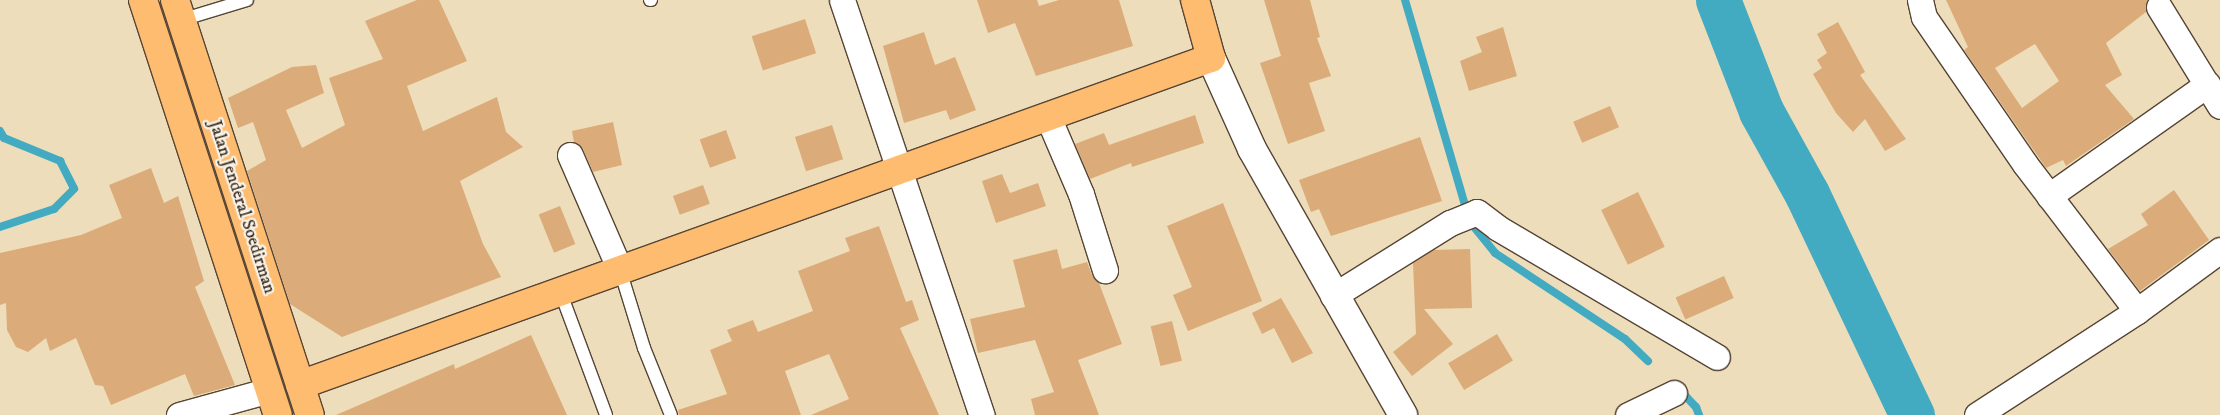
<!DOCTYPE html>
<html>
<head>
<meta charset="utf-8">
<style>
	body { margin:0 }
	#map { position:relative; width:2220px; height:415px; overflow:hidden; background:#edddba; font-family:"IM FELL DW Pica",serif }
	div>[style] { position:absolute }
	.stream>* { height:8px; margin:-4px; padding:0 4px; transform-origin:4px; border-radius:4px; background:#42aac1 }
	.river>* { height:45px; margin:-22.5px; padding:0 22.5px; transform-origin:22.5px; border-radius:22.5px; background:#42aac1 }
	.building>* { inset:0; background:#dbac79; transform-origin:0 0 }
	.roads { filter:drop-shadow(1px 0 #564535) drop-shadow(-1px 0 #564535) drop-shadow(0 1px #564535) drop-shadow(0 -1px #564535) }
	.service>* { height:12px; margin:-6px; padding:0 6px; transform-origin:6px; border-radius:6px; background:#fff }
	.minor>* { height:25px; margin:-12.5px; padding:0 12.5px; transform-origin:12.5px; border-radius:12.5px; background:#fff }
	.tertiary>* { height:28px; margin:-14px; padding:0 14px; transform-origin:14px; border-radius:14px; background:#fff }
	.primary>* { height:28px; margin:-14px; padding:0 14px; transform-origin:14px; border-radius:14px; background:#febc70 }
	span { translate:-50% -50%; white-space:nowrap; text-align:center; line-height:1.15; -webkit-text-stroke:4.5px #f7f3e8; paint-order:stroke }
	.street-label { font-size:18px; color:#3b2a1e }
</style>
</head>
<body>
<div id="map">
	<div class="stream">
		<div style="left:1405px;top:0;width:231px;rotate:73.7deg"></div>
		<div style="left:1470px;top:222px;width:40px;rotate:51deg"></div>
		<div style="left:1495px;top:253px;width:156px;rotate:33.5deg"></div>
		<div style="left:1625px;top:339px;width:32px;rotate:44deg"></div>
		<div style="left:0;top:131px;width:8px;rotate:60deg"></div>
		<div style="left:4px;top:138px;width:61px;rotate:22.3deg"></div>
		<div style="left:60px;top:161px;width:31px;rotate:63deg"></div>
		<div style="left:74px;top:189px;width:28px;rotate:135deg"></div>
		<div style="left:54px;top:209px;width:57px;rotate:161.6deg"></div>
		<div style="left:1679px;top:389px;width:25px;rotate:47deg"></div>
		<div style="left:1696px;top:407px;width:9px;rotate:69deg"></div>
	</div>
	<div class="river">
		<div style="left:1718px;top:0;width:119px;rotate:68.8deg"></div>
		<div style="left:1761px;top:111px;width:95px;rotate:61deg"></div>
		<div style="left:1807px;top:194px;width:245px;rotate:64.6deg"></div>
	</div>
	<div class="building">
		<div style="clip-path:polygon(417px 0,439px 0,467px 61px,407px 86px,423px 131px,497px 97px,506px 132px,523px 147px,460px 181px,483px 244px,501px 277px,342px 337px,290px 304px,247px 171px,266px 160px,253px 122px,238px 128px,228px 98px,292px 67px,316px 65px,324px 93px,286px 110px,302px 148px,345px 125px,329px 78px,383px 59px,365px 21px)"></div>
		<div style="clip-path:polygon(977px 0,1037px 0,1039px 6px,1059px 0,1119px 0,1133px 46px,1036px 76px,1015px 23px,988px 33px)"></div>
		<div style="clip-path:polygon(1264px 0,1310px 0,1320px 37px,1317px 38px,1331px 76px,1309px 83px,1325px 131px,1288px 144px,1260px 63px,1281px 56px)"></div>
		<div style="clip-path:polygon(evenodd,1946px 0,2147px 0,2146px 12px,2106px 43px,2122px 75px,2105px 85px,2134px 119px,2066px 166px,2063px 160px,2046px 168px,1964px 50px,1968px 47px,1946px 0,2035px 44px,2059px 81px,2022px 108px,1995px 68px,2035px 44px)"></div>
		<div style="left:805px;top:19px;width:36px;height:56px;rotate:72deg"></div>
		<div style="clip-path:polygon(1838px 22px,1865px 72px,1860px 75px,1906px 139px,1885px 151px,1865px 119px,1853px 132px,1836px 113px,1813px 74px,1822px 68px,1817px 60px,1827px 53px,1817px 34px)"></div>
		<div style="clip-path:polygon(1503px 27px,1517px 76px,1469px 91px,1460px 61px,1482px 52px,1476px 37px)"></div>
		<div style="clip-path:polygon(924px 32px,935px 65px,955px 57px,976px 110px,950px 120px,946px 110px,904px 123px,883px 46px)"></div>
		<div style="left:1610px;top:106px;width:23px;height:40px;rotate:67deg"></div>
		<div style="clip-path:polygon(1195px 115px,1204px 143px,1132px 167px,1131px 163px,1090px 179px,1075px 144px,1104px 133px,1109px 145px)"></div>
		<div style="clip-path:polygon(613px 122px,622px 165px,593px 172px,583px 149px,574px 142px,572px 131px)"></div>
		<div style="left:832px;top:125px;width:36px;height:39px;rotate:72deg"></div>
		<div style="left:726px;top:130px;width:30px;height:28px;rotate:70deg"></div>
		<div style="clip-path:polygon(1420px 137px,1442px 201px,1331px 236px,1319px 209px,1311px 212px,1299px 180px)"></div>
		<div style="clip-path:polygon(151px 168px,164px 203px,178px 196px,204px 281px,195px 287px,235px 385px,194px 396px,185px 374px,111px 405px,103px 386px,95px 385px,76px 338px,50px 351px,46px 338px,28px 352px,16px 347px,7px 330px,6px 303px,0 305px,0 253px,81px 235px,122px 218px,109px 185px)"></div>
		<div style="clip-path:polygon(1002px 174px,1010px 193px,1038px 183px,1046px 206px,996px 223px,982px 181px)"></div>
		<div style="left:703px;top:185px;width:20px;height:32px;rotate:70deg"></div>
		<div style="clip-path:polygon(2174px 190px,2209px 240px,2140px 291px,2108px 249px,2148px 225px,2141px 214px)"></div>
		<div style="left:1638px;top:192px;width:61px;height:41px;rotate:64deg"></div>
		<div style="clip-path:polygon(1223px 203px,1262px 301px,1188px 331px,1173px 295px,1192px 287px,1167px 226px)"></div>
		<div style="left:560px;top:206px;width:41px;height:23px;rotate:68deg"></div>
		<div style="clip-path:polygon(879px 226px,906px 302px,912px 300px,919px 320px,900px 328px,939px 415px,811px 415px,849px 399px,829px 354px,785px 371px,801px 415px,679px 415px,678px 410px,727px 394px,710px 350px,732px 341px,727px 330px,753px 320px,758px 332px,813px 311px,798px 271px,850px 251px,845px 238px)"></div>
		<div style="clip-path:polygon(1057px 249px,1062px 269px,1087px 262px,1092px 275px,1099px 283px,1122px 344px,1078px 360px,1099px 415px,1035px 415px,1031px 399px,1054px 392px,1035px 340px,978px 353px,970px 319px,1025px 307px,1013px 260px)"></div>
		<div style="clip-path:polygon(1470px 249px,1472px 308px,1424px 309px,1453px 344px,1412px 376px,1393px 352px,1416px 334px,1413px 263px,1433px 250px)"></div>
		<div style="left:1724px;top:276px;width:24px;height:53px;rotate:66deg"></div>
		<div style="clip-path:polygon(1281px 298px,1313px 353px,1292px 363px,1274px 328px,1262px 334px,1252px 313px)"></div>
		<div style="left:1172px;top:321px;width:41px;height:22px;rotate:76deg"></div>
		<div style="left:1497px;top:334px;width:31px;height:57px;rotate:59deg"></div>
		<div style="clip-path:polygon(531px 335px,567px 415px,336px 415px,454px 364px,455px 369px)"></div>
	</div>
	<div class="roads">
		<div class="service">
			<div style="left:650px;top:0;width:1px"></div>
			<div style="left:181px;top:20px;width:69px;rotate:-16.9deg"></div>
			<div style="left:620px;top:270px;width:82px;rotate:72.9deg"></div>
			<div style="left:644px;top:348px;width:72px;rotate:68.1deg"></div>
			<div style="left:560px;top:291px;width:132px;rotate:69.6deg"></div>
		</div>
		<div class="minor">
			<div style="left:842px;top:0;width:438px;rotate:71.4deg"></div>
			<div style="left:1920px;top:0;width:17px;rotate:77deg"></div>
			<div style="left:1924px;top:17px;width:178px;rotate:55.5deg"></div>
			<div style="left:2025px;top:164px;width:185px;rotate:52.7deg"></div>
			<div style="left:2159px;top:7px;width:116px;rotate:58.4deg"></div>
			<div style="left:1048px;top:117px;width:84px;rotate:66.8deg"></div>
			<div style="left:1081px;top:194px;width:80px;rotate:72.5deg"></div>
			<div style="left:570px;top:155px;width:125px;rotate:66.5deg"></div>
			<div style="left:2049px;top:196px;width:194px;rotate:-35.2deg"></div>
			<div style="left:1333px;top:296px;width:138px;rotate:-32deg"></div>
			<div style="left:1450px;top:223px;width:29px;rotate:-22deg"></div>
			<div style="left:1477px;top:212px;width:26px;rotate:37deg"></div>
			<div style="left:1498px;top:228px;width:254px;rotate:30.5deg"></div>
			<div style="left:179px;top:415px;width:94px;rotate:-15.4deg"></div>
			<div style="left:1628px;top:415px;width:51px;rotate:-25.6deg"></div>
			<div style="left:1977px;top:415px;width:191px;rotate:-33deg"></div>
			<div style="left:2137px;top:311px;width:103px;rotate:-36.3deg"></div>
		</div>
		<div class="tertiary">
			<div style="left:1211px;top:58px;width:100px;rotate:65.7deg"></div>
			<div style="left:1252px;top:149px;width:306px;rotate:60.4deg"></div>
		</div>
		<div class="primary">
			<div style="left:143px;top:0;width:436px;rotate:72deg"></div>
			<div style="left:175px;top:0;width:436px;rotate:72deg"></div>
			<div style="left:300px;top:385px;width:968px;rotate:-19.75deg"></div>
			<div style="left:1211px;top:58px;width:60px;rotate:-105.4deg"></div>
		</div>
	</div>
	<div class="street-label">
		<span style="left:242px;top:207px;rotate:72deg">Jalan Jenderal Soedirman</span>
	</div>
</div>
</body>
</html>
